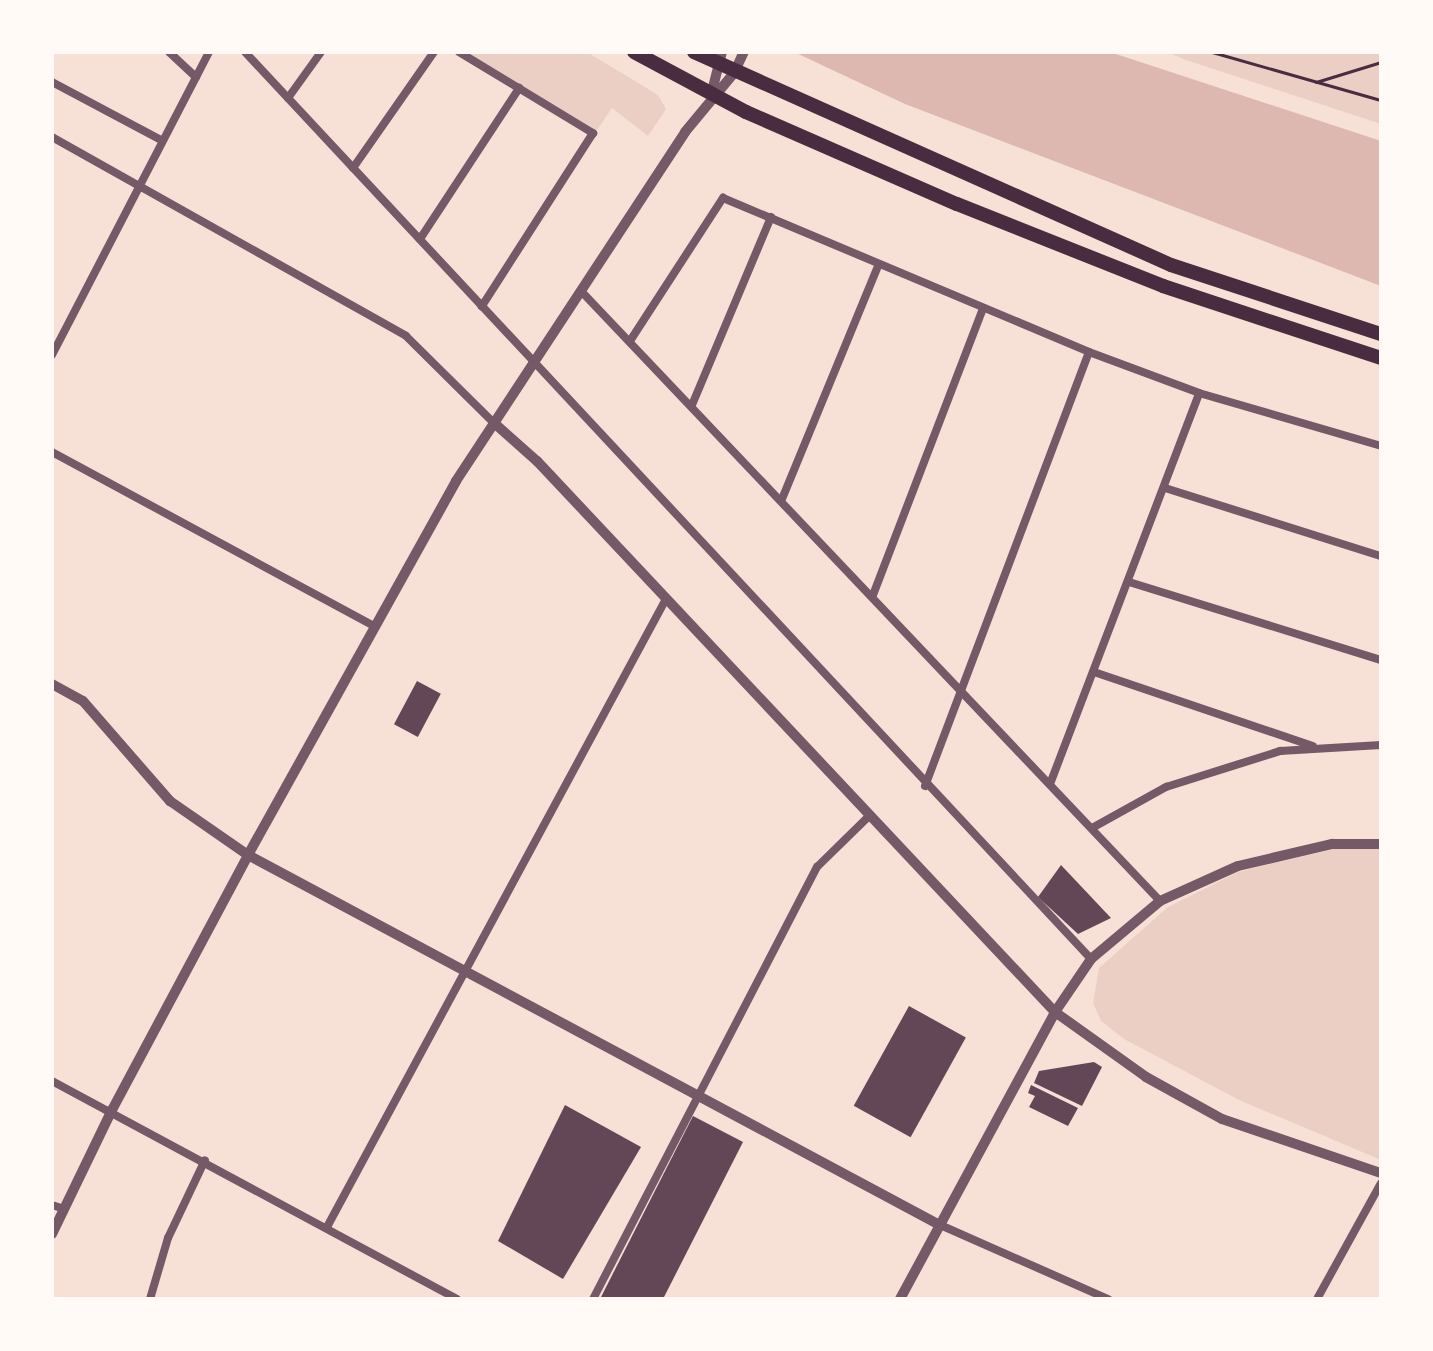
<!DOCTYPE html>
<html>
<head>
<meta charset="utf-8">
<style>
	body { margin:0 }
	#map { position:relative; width:1433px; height:1351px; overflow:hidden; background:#f7e1d7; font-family:"PT Sans",sans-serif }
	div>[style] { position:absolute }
	.green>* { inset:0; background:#ebcfc5 }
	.water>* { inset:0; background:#dcb8b0 }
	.building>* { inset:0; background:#644757; transform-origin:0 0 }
	.path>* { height:3px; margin:-1.5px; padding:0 1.5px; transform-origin:1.5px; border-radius:1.5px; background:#4a2c40 }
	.minor>* { height:8px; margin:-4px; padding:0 4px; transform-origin:4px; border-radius:4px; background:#755966 }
	.tertiary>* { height:10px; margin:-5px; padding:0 5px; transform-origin:5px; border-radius:5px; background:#755966 }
	.primary>* { height:14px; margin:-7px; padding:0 7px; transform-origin:7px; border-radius:7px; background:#4a2c40 }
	span { translate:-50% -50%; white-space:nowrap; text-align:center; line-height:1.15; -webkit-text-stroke:6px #fffaf5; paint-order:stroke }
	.frame { position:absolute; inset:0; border:54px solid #fffaf5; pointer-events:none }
</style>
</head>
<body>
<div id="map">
	<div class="green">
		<div style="clip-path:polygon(463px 52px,587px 52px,658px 95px,666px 109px,648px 136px,612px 108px,595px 133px)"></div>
		<div style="clip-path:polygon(1166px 52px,1381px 52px,1381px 124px,1186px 60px)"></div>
		<div style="clip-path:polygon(1334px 849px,1381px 849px,1381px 1160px,1239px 1100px,1124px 1039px,1101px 1021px,1093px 1003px,1099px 968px,1168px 907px,1238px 872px)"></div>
	</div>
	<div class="water">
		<div style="clip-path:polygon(794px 52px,1110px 52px,1381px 141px,1381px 286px,905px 104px)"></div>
	</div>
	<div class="building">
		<div style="left:417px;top:681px;width:27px;height:49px;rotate:28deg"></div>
		<div style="clip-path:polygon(1061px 865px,1111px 918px,1078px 934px,1038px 897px)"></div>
		<div style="left:909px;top:1006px;width:65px;height:114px;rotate:29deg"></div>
		<div style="clip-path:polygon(1094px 1062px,1102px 1067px,1082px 1106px,1034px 1083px,1039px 1071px)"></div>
		<div style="clip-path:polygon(1031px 1085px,1078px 1108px,1068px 1126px,1029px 1107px,1035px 1096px,1028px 1093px)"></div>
		<div style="clip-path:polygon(565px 1105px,641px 1147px,563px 1279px,498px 1241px)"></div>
		<div style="clip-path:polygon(693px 1116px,743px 1142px,663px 1299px,600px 1299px)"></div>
	</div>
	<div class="path">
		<div style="left:1212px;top:52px;width:176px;rotate:15.9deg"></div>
		<div style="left:1316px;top:82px;width:68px;rotate:-17.1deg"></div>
	</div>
	<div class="minor">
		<div style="left:169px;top:52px;width:37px;rotate:43deg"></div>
		<div style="left:245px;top:52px;width:1240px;rotate:46.99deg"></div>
		<div style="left:459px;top:52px;width:157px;rotate:31.2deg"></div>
		<div style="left:593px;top:133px;width:206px;rotate:122.7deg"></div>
		<div style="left:52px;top:82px;width:123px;rotate:28deg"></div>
		<div style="left:288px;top:98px;width:57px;rotate:-54.3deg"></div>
		<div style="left:52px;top:137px;width:406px;rotate:29.3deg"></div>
		<div style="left:406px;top:336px;width:122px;rotate:44.7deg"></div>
		<div style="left:353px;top:168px;width:141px;rotate:-55.1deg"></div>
		<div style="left:420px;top:239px;width:181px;rotate:-56.7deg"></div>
		<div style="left:581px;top:291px;width:841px;rotate:46.49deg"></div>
		<div style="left:630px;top:341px;width:171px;rotate:-57deg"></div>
		<div style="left:723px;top:198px;width:397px;rotate:22.8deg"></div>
		<div style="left:1089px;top:352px;width:117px;rotate:20.4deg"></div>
		<div style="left:1199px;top:393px;width:190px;rotate:16.2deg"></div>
		<div style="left:52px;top:355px;width:341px;rotate:-62.6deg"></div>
		<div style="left:692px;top:405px;width:204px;rotate:-67.2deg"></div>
		<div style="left:52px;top:452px;width:366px;rotate:28.4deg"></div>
		<div style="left:1165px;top:488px;width:226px;rotate:17.5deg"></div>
		<div style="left:782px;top:499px;width:252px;rotate:-67.6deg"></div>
		<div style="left:1129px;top:582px;width:264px;rotate:17.2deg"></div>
		<div style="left:873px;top:595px;width:307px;rotate:-69deg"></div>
		<div style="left:1094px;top:672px;width:231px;rotate:18.7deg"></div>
		<div style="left:1050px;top:784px;width:418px;rotate:-69.1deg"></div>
		<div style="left:925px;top:786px;width:464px;rotate:-69.3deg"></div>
		<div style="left:1092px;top:828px;width:85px;rotate:-29deg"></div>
		<div style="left:1166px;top:787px;width:120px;rotate:-17.5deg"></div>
		<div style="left:1280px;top:751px;width:101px;rotate:-3.4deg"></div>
		<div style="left:52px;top:1081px;width:460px;rotate:28.3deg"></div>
		<div style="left:52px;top:1205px;width:13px;rotate:18deg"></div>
		<div style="left:938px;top:1224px;width:186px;rotate:23.8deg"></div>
		<div style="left:327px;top:1227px;width:714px;rotate:-61.64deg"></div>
		<div style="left:150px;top:1299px;width:64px;rotate:-73.6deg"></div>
		<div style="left:168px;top:1238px;width:86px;rotate:-64.6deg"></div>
		<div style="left:593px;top:1299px;width:487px;rotate:-62.6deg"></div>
		<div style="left:817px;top:867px;width:73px;rotate:-44.4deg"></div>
		<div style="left:1317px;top:1299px;width:132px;rotate:-61.1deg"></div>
	</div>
	<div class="tertiary">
		<div style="left:711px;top:95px;width:44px;rotate:-75.7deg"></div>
		<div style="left:493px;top:422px;width:59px;rotate:41.6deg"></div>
		<div style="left:537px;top:461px;width:756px;rotate:46.77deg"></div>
		<div style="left:1055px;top:1012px;width:112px;rotate:35.5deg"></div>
		<div style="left:1146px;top:1077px;width:87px;rotate:28.9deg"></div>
		<div style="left:1222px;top:1119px;width:168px;rotate:18.8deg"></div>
		<div style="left:52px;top:684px;width:35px;rotate:29deg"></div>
		<div style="left:83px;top:701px;width:133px;rotate:49deg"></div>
		<div style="left:170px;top:801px;width:95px;rotate:34.7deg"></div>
		<div style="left:248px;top:855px;width:782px;rotate:28.14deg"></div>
		<div style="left:52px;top:1234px;width:138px;rotate:-64.2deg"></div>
		<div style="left:112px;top:1110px;width:289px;rotate:-61.9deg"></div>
		<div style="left:248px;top:855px;width:428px;rotate:-60.9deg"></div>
		<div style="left:456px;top:481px;width:417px;rotate:-56.7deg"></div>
		<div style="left:685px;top:132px;width:77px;rotate:-50.3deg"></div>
		<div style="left:734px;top:73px;width:23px;rotate:-65deg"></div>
		<div style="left:900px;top:1299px;width:326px;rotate:-61.6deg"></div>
		<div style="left:1055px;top:1012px;width:64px;rotate:-55.8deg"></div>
		<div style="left:1091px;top:959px;width:90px;rotate:-40deg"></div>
		<div style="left:1160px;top:901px;width:85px;rotate:-24.2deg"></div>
		<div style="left:1238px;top:866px;width:97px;rotate:-13.2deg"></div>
		<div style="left:1332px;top:844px;width:49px"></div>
	</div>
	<div class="primary">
		<div style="left:634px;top:52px;width:127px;rotate:28.2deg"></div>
		<div style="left:746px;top:112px;width:230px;rotate:23.6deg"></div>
		<div style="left:957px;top:204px;width:222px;rotate:21.7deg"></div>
		<div style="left:1163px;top:286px;width:230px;rotate:18.3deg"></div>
		<div style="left:694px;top:52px;width:522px;rotate:24.06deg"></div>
		<div style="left:1171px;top:265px;width:221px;rotate:18.2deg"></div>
	</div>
	<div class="frame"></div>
</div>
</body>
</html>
